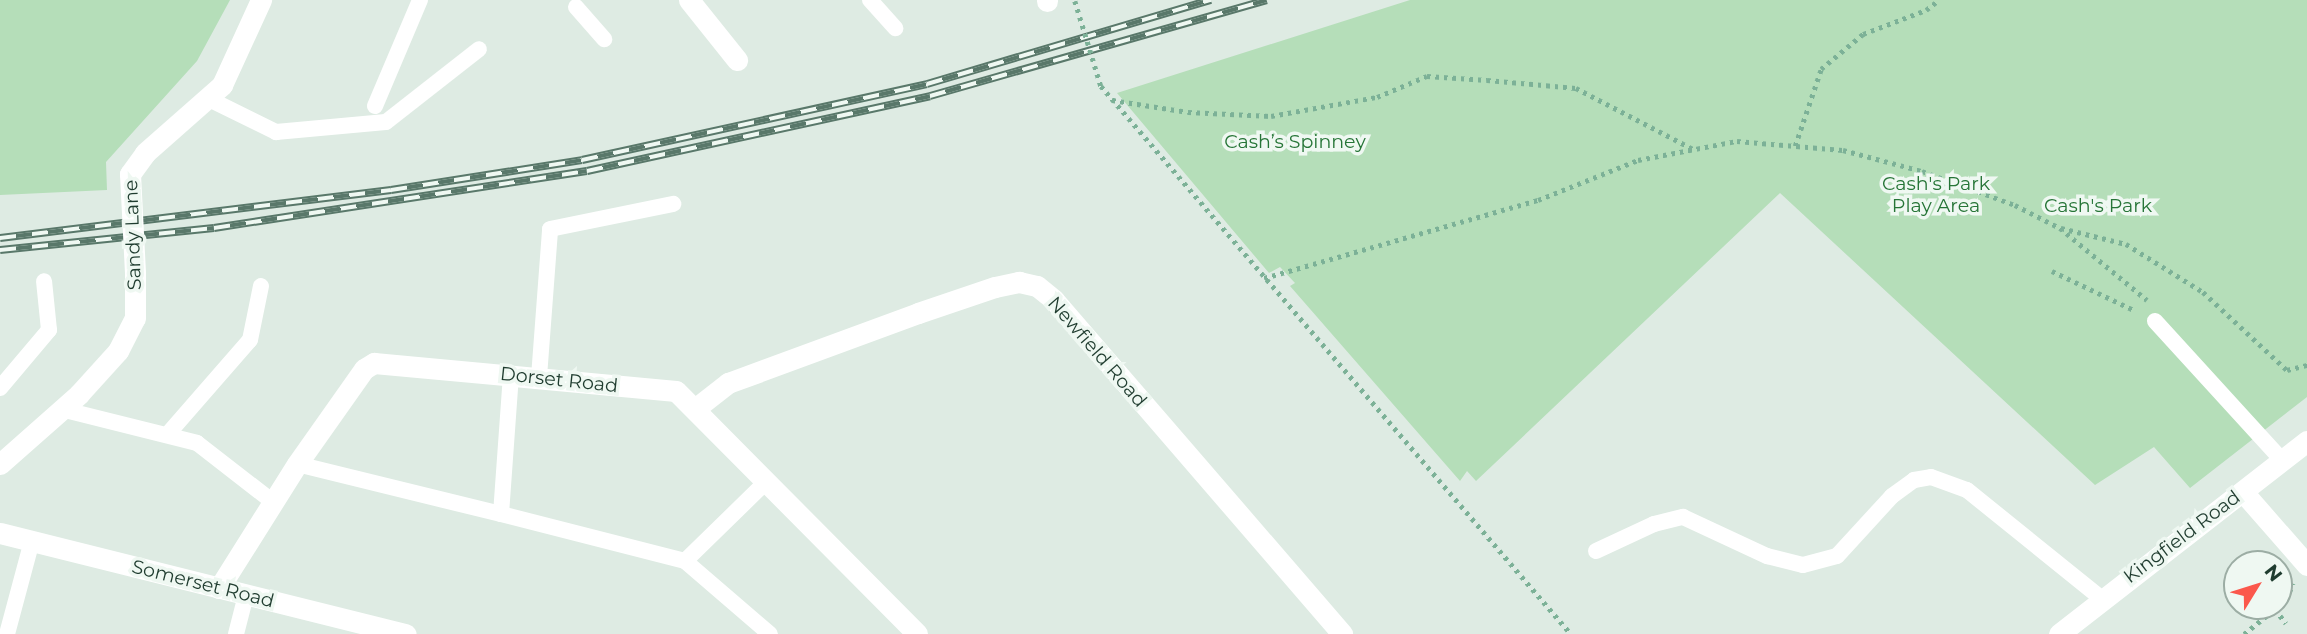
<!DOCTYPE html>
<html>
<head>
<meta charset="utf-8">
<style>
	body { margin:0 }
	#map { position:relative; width:2307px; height:634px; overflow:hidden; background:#deebe3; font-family:Montserrat,sans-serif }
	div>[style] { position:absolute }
	.green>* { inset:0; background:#b5deb9 }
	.path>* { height:4.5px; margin-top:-2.25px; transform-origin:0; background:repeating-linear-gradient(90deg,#7cb197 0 3.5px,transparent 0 8.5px) }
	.service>* { height:16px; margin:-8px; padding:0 8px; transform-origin:8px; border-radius:8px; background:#fff }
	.minor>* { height:21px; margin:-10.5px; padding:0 10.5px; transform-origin:10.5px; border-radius:10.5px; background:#fff }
	.tertiary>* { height:21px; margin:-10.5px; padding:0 10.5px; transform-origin:10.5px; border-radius:10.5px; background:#fff }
	.rail>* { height:8px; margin-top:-4px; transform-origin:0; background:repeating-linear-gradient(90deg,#eff8f2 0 16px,#59786a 0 32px); box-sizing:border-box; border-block:2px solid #59786a }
	.path-bridge>* { height:4.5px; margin-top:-2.25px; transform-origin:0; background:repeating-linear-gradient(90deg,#7cb197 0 3.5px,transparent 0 8.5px) }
	.tertiary-bridge>* { height:21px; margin:-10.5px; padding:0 10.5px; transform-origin:10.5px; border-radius:10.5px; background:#fff }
	span { translate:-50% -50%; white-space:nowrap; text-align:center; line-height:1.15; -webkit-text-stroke:7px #eff8f2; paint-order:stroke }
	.park-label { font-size:19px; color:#267537 }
	.street-label { font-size:19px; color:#1f3c2f }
	.north { position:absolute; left:2223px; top:550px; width:70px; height:70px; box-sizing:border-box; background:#eff8f2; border:2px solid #9cada4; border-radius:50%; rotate:52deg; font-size:19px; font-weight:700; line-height:28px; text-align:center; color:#1f3c2f }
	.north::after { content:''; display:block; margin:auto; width:24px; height:32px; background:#fb584c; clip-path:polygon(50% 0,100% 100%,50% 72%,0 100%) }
</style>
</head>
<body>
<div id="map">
	<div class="green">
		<div style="clip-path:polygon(0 0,230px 0,197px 61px,106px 162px,107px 190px,0 195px)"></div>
		<div style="clip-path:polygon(1410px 0,2307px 0,2307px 397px,2190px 488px,2154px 447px,2095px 485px,1780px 193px,1476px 481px,1467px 471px,1460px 481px,1290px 286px,1295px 283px,1280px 267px,1269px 273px,1117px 93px)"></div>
	</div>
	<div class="path">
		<div style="left:1101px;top:86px;width:722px;rotate:49.38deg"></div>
		<div style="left:1112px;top:100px;width:77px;rotate:9deg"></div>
		<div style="left:1188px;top:112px;width:83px;rotate:2.8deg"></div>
		<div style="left:1271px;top:116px;width:108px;rotate:-10.2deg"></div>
		<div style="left:1377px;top:97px;width:54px;rotate:-22.8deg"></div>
		<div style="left:1427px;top:76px;width:60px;rotate:3.8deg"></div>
		<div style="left:1487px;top:80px;width:89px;rotate:5.1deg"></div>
		<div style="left:1576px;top:88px;width:132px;rotate:27.5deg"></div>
		<div style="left:1795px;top:146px;width:81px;rotate:-71.3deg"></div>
		<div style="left:1821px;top:69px;width:55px;rotate:-39.8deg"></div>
		<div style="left:1863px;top:34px;width:67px;rotate:-20.9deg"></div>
		<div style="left:1926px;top:10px;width:16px;rotate:-38deg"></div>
		<div style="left:2061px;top:228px;width:67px;rotate:13.8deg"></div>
		<div style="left:2126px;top:244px;width:91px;rotate:31.9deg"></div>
		<div style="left:2203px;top:292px;width:115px;rotate:42.9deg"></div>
		<div style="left:2287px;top:370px;width:21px;rotate:-14deg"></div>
		<div style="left:2052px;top:271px;width:93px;rotate:25.5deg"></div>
		<div style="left:1264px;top:278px;width:285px;rotate:-15.9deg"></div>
		<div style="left:1538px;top:200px;width:108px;rotate:-21.8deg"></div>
		<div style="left:1638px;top:160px;width:101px;rotate:-10.9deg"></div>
		<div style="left:1737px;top:141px;width:106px;rotate:4.9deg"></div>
		<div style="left:1843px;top:150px;width:82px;rotate:14.9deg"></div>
		<div style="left:1922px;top:171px;width:99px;rotate:20.1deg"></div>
		<div style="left:2015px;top:205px;width:51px;rotate:27.1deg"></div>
		<div style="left:2060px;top:228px;width:113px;rotate:39.6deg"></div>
		<div style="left:2275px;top:609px;width:18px;rotate:52deg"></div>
		<div style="left:2244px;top:634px;width:54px;rotate:-39deg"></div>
		<div style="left:2286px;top:600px;width:18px;rotate:-68deg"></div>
	</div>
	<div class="service">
		<div style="left:870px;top:0;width:38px;rotate:48deg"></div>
		<div style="left:576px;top:7px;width:43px;rotate:48.8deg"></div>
		<div style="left:209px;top:99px;width:75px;rotate:26.2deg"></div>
		<div style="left:276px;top:132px;width:110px;rotate:-5.2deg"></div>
		<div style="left:386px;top:122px;width:118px;rotate:-38.1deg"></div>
		<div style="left:375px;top:106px;width:115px;rotate:-67deg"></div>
		<div style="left:2155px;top:321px;width:188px;rotate:47.6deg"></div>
		<div style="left:539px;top:377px;width:148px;rotate:-85.7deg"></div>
		<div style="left:550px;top:229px;width:126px;rotate:-11.5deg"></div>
		<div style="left:0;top:388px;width:76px;rotate:-49.8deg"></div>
		<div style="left:49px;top:330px;width:49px;rotate:-95.8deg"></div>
		<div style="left:61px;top:409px;width:140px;rotate:14deg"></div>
		<div style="left:197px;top:443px;width:96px;rotate:37.8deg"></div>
		<div style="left:167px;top:435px;width:126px;rotate:-48.9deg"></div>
		<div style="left:250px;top:340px;width:55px;rotate:-78.5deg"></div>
		<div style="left:297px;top:464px;width:210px;rotate:13.8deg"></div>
		<div style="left:501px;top:514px;width:140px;rotate:-85.9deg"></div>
		<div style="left:501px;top:514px;width:190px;rotate:14.3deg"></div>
		<div style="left:685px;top:561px;width:113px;rotate:-44.3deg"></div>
		<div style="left:1596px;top:551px;width:64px;rotate:-25deg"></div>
		<div style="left:1654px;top:524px;width:30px;rotate:-14deg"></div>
		<div style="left:1683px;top:517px;width:93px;rotate:24.9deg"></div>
		<div style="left:1767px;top:556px;width:37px;rotate:14deg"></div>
		<div style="left:1803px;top:565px;width:35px;rotate:-15deg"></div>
		<div style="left:1837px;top:556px;width:81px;rotate:-47.5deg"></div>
		<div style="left:1892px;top:496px;width:27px;rotate:-36deg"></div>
		<div style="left:1914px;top:480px;width:17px;rotate:-10deg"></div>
		<div style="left:1931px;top:477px;width:38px;rotate:20deg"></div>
		<div style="left:1967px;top:490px;width:172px;rotate:38.9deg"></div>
		<div style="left:685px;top:561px;width:112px;rotate:40.7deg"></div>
		<div style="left:7px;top:634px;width:96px;rotate:-75deg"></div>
		<div style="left:236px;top:634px;width:40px;rotate:-75.6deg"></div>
	</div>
	<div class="minor">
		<div style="left:689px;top:0;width:77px;rotate:51.3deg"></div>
		<div style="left:1047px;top:0;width:1px;rotate:90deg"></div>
		<div style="left:696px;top:408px;width:41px;rotate:-38deg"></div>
		<div style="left:728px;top:383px;width:202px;rotate:-20.2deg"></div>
		<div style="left:918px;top:313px;width:81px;rotate:-18.7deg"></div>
		<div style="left:995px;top:287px;width:25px;rotate:-12deg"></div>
		<div style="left:1019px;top:282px;width:18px;rotate:13deg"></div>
		<div style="left:1037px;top:286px;width:22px;rotate:39deg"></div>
		<div style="left:1054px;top:300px;width:441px;rotate:49.2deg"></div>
		<div style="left:2243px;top:492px;width:97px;rotate:48.8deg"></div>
		<div style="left:0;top:533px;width:418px;rotate:14deg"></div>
		<div style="left:219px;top:588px;width:146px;rotate:-57.8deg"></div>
		<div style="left:297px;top:464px;width:116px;rotate:-54.8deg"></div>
		<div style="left:364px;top:369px;width:12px;rotate:-31deg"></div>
		<div style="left:374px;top:363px;width:303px;rotate:5.3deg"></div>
		<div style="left:676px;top:391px;width:342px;rotate:45.2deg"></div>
	</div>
	<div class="tertiary">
		<div style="left:130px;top:174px;width:26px;rotate:-54deg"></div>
		<div style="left:145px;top:153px;width:103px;rotate:-41.4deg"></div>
		<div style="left:222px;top:85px;width:94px;rotate:-65.4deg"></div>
		<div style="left:0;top:464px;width:106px;rotate:-41.5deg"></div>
		<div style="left:79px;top:394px;width:58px;rotate:-47.8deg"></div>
		<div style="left:118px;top:351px;width:37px;rotate:-63deg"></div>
		<div style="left:135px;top:318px;width:45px;rotate:-90deg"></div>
		<div style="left:2059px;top:634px;width:314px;rotate:-37.9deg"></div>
	</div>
	<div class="rail">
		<div style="left:0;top:238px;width:394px;rotate:-7deg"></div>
		<div style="left:391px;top:190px;width:193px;rotate:-8.9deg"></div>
		<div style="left:582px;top:160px;width:353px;rotate:-12.4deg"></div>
		<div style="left:927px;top:84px;width:296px;rotate:-16.5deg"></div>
		<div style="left:0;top:250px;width:215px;rotate:-5.9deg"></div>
		<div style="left:214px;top:228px;width:377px;rotate:-8.7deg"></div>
		<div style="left:587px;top:171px;width:351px;rotate:-12.3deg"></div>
		<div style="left:930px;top:96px;width:350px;rotate:-15.9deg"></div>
	</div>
	<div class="path-bridge">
		<div style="left:1075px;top:1px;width:89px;rotate:73deg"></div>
	</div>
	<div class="tertiary-bridge">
		<div style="left:130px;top:174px;width:99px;rotate:87.1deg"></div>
	</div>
	<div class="park-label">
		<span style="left:1295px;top:142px">Cash’s Spinney</span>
		<span style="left:1936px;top:195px">Cash's Park<br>Play Area</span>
		<span style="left:2098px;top:206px">Cash's Park</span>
	</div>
	<div class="street-label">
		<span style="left:133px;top:235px;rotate:-92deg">Sandy Lane</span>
		<span style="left:1097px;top:352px;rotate:49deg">Newfield Road</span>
		<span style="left:559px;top:380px;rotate:6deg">Dorset Road</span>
		<span style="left:2182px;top:537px;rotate:-37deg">Kingfield Road</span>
		<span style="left:203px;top:584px;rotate:14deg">Somerset Road</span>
	</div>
	<div class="north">N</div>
</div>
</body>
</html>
